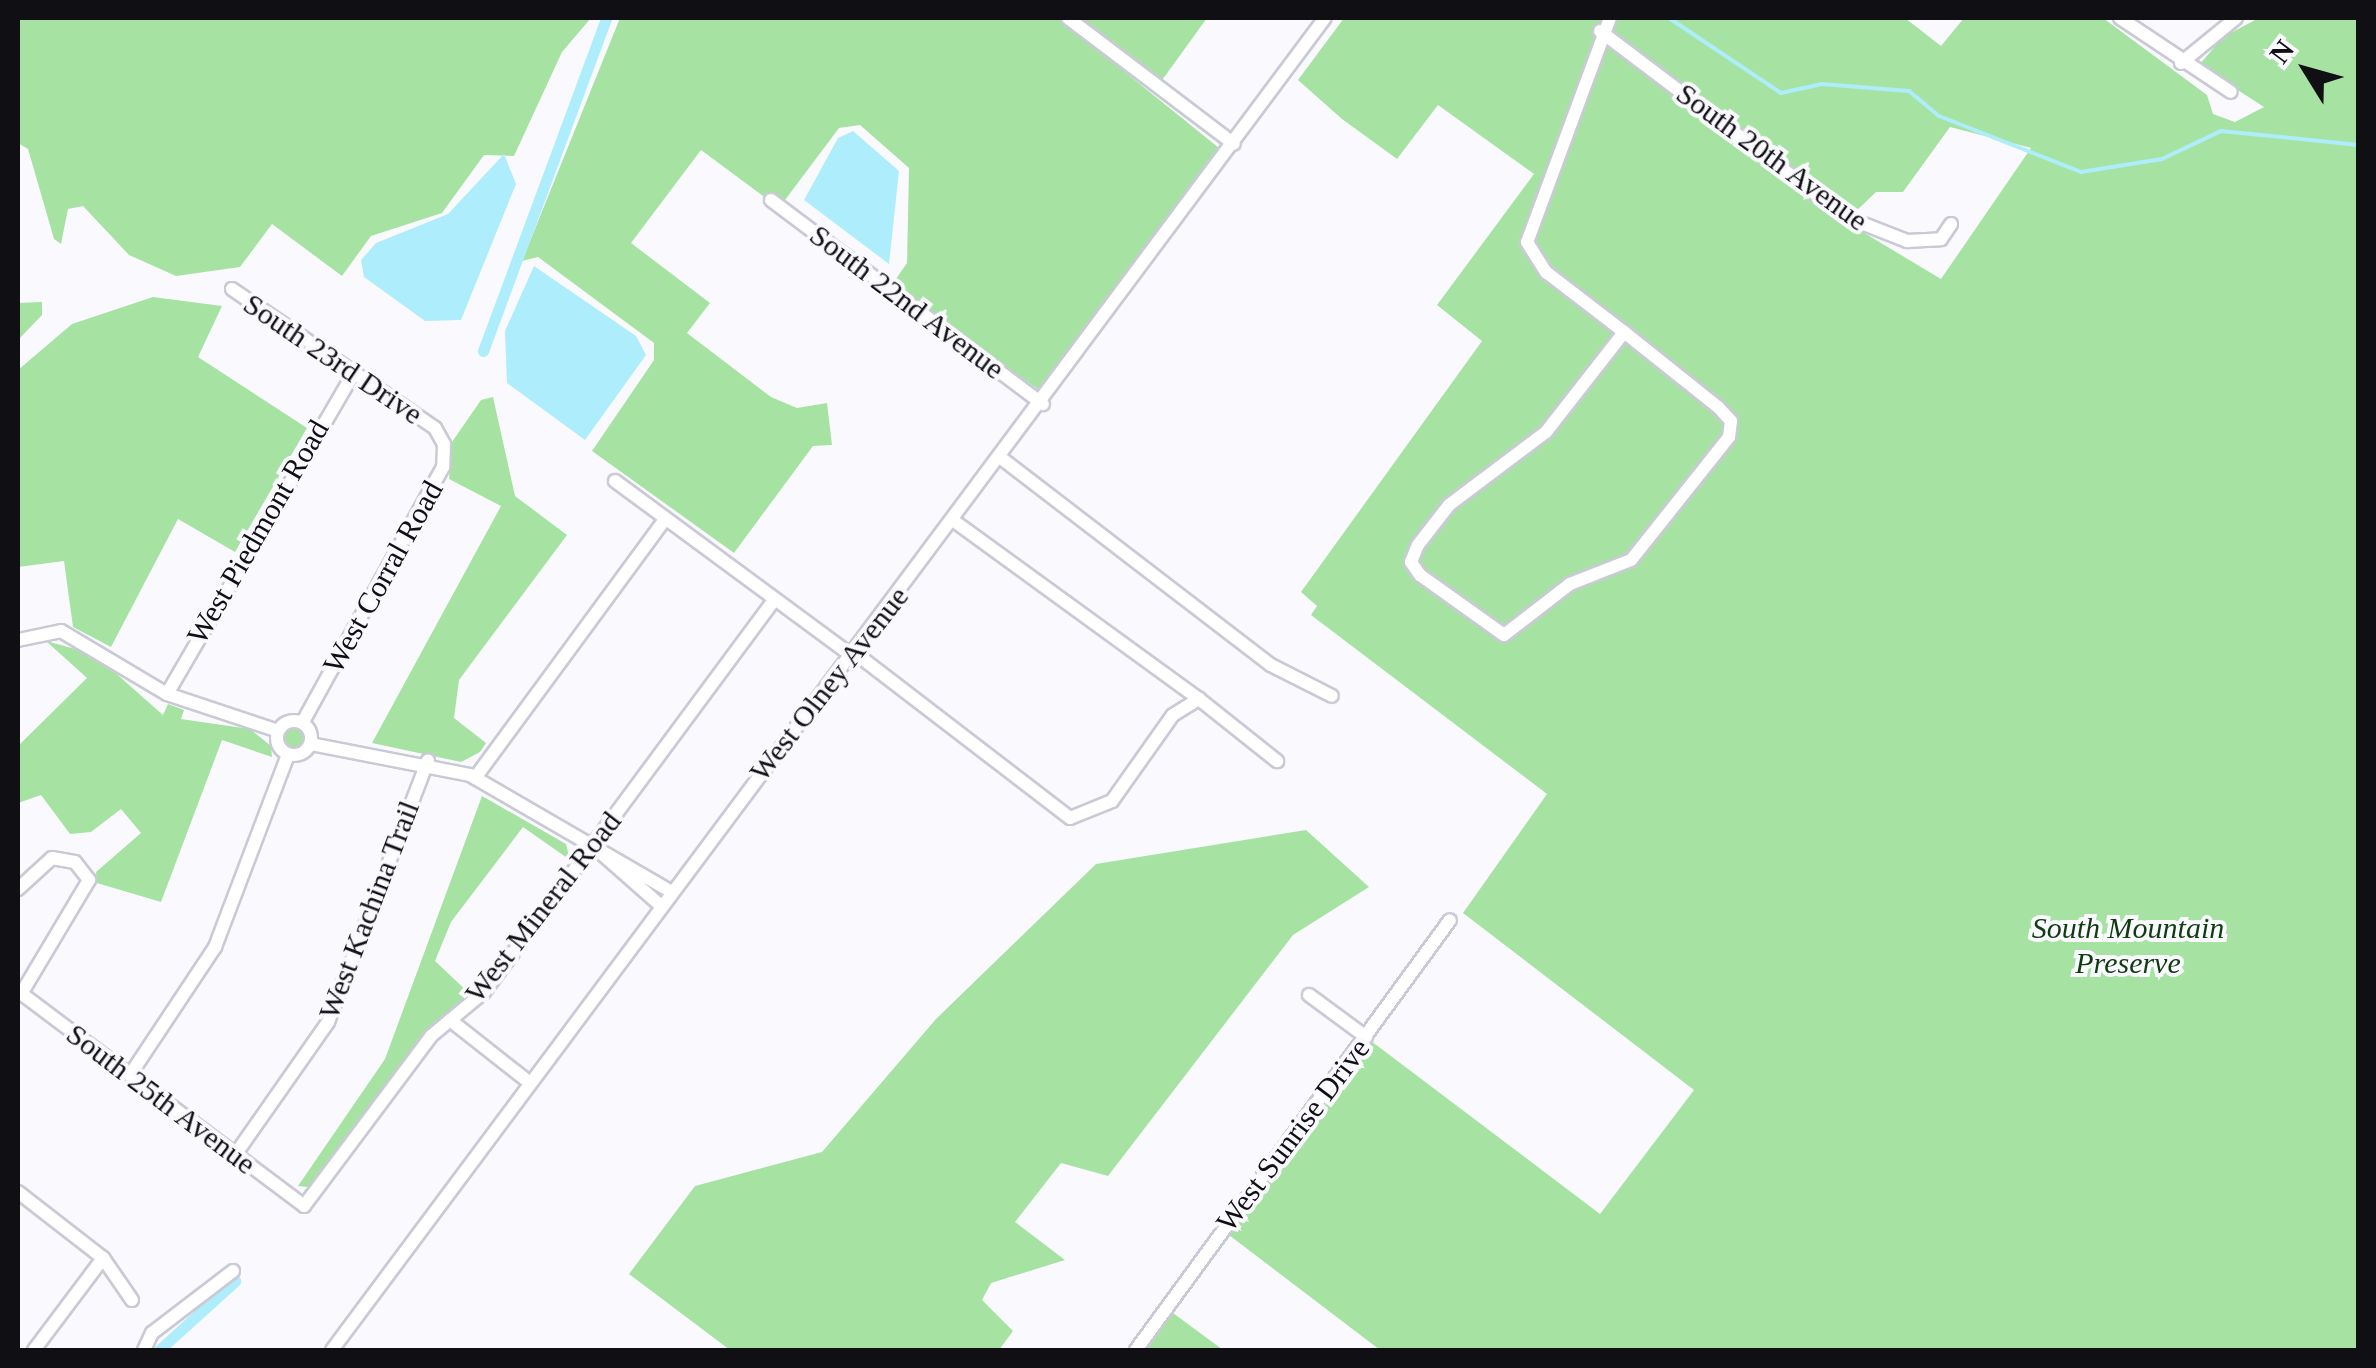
<!DOCTYPE html>
<html>
<head>
<meta charset="utf-8">
<style>
	body { margin:0 }
	#map { position:relative; width:2376px; height:1368px; overflow:hidden; background:#fafafe; font-family:"Times New Roman",serif }
	div>[style] { position:absolute }
	.green>* { inset:0; background:#a6e3a3 }
	.round { border-radius:50% }
	.water>* { inset:0; background:#aeedfb }
	.stream>* { height:4px; margin:-2px; padding:0 2px; transform-origin:2px; border-radius:2px; background:#aeedfb }
	.canal>* { height:11px; margin:-5.5px; padding:0 5.5px; transform-origin:5.5px; border-radius:5.5px; background:#aeedfb }
	.roads { filter:drop-shadow(2px 0 #c9cad5) drop-shadow(-2px 0 #c9cad5) drop-shadow(0 2px #c9cad5) drop-shadow(0 -2px #c9cad5) }
	.minor>* { height:12px; margin:-6px; padding:0 6px; transform-origin:6px; border-radius:6px; background:#fff }
	.minor>.ring { margin:-6px; padding:0; box-sizing:content-box; background:none; border:12px solid #fff; border-radius:50% }
	span { translate:-50% -50%; white-space:nowrap; text-align:center; line-height:1.15; -webkit-text-stroke:8px #fafafe; paint-order:stroke }
	.street-label { font-size:30px; color:#101014 }
	.park-label { font-size:30px; color:#103c11; font-style:italic }
	.frame { position:absolute; inset:0; border:20px solid #101014; pointer-events:none }
	.north { position:absolute; left:2256px; top:20px; width:100px; height:100px; -webkit-text-stroke:8px #fafafe; paint-order:stroke; rotate:307deg; font-size:28px; font-weight:700; line-height:40px; text-align:center; color:#101014 }
	.north::after { content:''; display:block; margin:auto; width:35px; height:45px; background:#101014; clip-path:polygon(50% 0,100% 100%,50% 72%,0 100%) }
</style>
</head>
<body>
<div id="map">
	<div class="green">
		<div style="clip-path:polygon(18px 18px,591px 18px,562px 52px,514px 156px,484px 155px,442px 213px,371px 236px,342px 276px,272px 224px,240px 267px,176px 276px,129px 255px,83px 206px,68px 209px,61px 244px,54px 239px,28px 149px,18px 143px)"></div>
		<div style="clip-path:polygon(620px 18px,1058px 18px,1219px 148px,1042px 392px,891px 286px,907px 263px,909px 168px,860px 125px,839px 128px,779px 208px,701px 150px,631px 243px,710px 303px,687px 333px,771px 397px,797px 408px,827px 403px,832px 445px,813px 446px,734px 553px,592px 451px,654px 360px,654px 343px,538px 257px,522px 261px)"></div>
		<div style="clip-path:polygon(1077px 18px,1207px 18px,1160px 83px)"></div>
		<div style="clip-path:polygon(1344px 18px,1605px 18px,1593px 35px,1846px 222px,1941px 279px,2031px 148px,1950px 127px,1903px 192px,1876px 192px,1853px 214px,1607px 30px,1616px 18px,1905px 18px,1941px 46px,1964px 18px,2103px 18px,2207px 95px,2213px 114px,2235px 122px,2264px 107px,2199px 65px,2223px 37px,2259px 18px,2358px 18px,2358px 1350px,1380px 1350px,1225px 1232px,1371px 1041px,1600px 1214px,1694px 1090px,1463px 913px,1547px 794px,1311px 615px,1317px 606px,1301px 592px,1482px 341px,1437px 305px,1534px 174px,1438px 105px,1397px 159px,1342px 119px,1298px 80px)"></div>
		<div style="clip-path:polygon(153px 297px,222px 306px,198px 357px,307px 428px,235px 552px,178px 519px,111px 647px,73px 627px,64px 561px,18px 567px,18px 370px,72px 324px)"></div>
		<div style="clip-path:polygon(42px 302px,42px 315px,18px 340px,18px 303px)"></div>
		<div style="clip-path:polygon(493px 397px,515px 496px,567px 535px,459px 680px,454px 718px,486px 743px,480px 752px,461px 762px,372px 743px,501px 506px,449px 479px,452px 442px,481px 400px)"></div>
		<div style="clip-path:polygon(46px 641px,94px 654px,163px 715px,168px 704px,184px 710px,181px 719px,250px 729px,271px 746px,272px 757px,222px 740px,161px 902px,97px 883px,96px 872px,141px 833px,121px 809px,91px 832px,70px 834px,41px 795px,18px 803px,18px 746px,87px 678px)"></div>
		<div class="round" style="left:277px;top:721px;width:34px;height:34px"></div>
		<div style="clip-path:polygon(482px 796px,566px 844px,570px 860px,523px 827px,451px 922px,435px 961px,469px 993px,425px 1032px,308px 1187px,298px 1186px,385px 1059px)"></div>
		<div style="clip-path:polygon(1306px 830px,1369px 887px,1293px 935px,1108px 1176px,1061px 1163px,1015px 1222px,1065px 1260px,991px 1283px,982px 1300px,1013px 1331px,999px 1350px,730px 1350px,629px 1274px,695px 1186px,822px 1152px,936px 1019px,1096px 864px)"></div>
		<div style="clip-path:polygon(1165px 1307px,1223px 1350px,1143px 1350px)"></div>
	</div>
	<div class="water">
		<div style="clip-path:polygon(853px 131px,899px 171px,889px 264px,804px 200px,838px 138px)"></div>
		<div style="clip-path:polygon(504px 154px,516px 184px,461px 320px,425px 321px,364px 277px,361px 260px,376px 243px,448px 214px)"></div>
		<div style="clip-path:polygon(534px 266px,636px 336px,646px 355px,585px 440px,507px 383px,505px 331px)"></div>
	</div>
	<div class="stream">
		<div style="left:1669px;top:18px;width:135px;rotate:33.8deg"></div>
		<div style="left:1781px;top:93px;width:42px;rotate:-12.4deg"></div>
		<div style="left:1822px;top:84px;width:87px;rotate:4.6deg"></div>
		<div style="left:1909px;top:91px;width:39px;rotate:40deg"></div>
		<div style="left:1939px;top:116px;width:153px;rotate:21.5deg"></div>
		<div style="left:2081px;top:172px;width:82px;rotate:-9.1deg"></div>
		<div style="left:2162px;top:159px;width:65px;rotate:-25.4deg"></div>
		<div style="left:2221px;top:131px;width:138px;rotate:5.8deg"></div>
	</div>
	<div class="canal">
		<div style="left:483px;top:351px;width:355px;rotate:-69.7deg"></div>
		<div style="left:159px;top:1350px;width:103px;rotate:-42.2deg"></div>
	</div>
	<div class="roads">
		<div class="minor">
			<div style="left:1068px;top:18px;width:208px;rotate:37.2deg"></div>
			<div style="left:1610px;top:18px;width:239px;rotate:110.3deg"></div>
			<div style="left:1527px;top:242px;width:36px;rotate:58deg"></div>
			<div style="left:1546px;top:272px;width:98px;rotate:37.6deg"></div>
			<div style="left:1624px;top:332px;width:120px;rotate:38.6deg"></div>
			<div style="left:1718px;top:407px;width:19px;rotate:47deg"></div>
			<div style="left:1731px;top:421px;width:16px;rotate:97deg"></div>
			<div style="left:1729px;top:437px;width:157px;rotate:128.5deg"></div>
			<div style="left:1631px;top:560px;width:66px;rotate:158.5deg"></div>
			<div style="left:1570px;top:584px;width:83px;rotate:142.3deg"></div>
			<div style="left:1504px;top:635px;width:103px;rotate:-144.5deg"></div>
			<div style="left:1420px;top:575px;width:16px;rotate:-125deg"></div>
			<div style="left:1411px;top:562px;width:18px;rotate:-68deg"></div>
			<div style="left:1418px;top:545px;width:51px;rotate:-52.2deg"></div>
			<div style="left:1449px;top:505px;width:121px;rotate:-37deg"></div>
			<div style="left:1546px;top:432px;width:127px;rotate:-52deg"></div>
			<div style="left:2120px;top:18px;width:133px;rotate:33.7deg"></div>
			<div style="left:1600px;top:31px;width:308px;rotate:37.1deg"></div>
			<div style="left:1846px;top:217px;width:66px;rotate:21.5deg"></div>
			<div style="left:1907px;top:241px;width:34px;rotate:-3deg"></div>
			<div style="left:1941px;top:239px;width:18px;rotate:-56deg"></div>
			<div style="left:2181px;top:63px;width:71px;rotate:-39.3deg"></div>
			<div style="left:771px;top:200px;width:340px;rotate:36.9deg"></div>
			<div style="left:232px;top:289px;width:246px;rotate:34.4deg"></div>
			<div style="left:435px;top:428px;width:18px;rotate:61deg"></div>
			<div style="left:444px;top:444px;width:23px;rotate:92deg"></div>
			<div style="left:443px;top:467px;width:292px;rotate:118.8deg"></div>
			<div style="left:1001px;top:458px;width:340px;rotate:37.5deg"></div>
			<div style="left:1271px;top:665px;width:68px;rotate:26.9deg"></div>
			<div style="left:615px;top:481px;width:295px;rotate:36.4deg"></div>
			<div style="left:954px;top:521px;width:303px;rotate:36deg"></div>
			<div style="left:18px;top:640px;width:44px;rotate:-11.8deg"></div>
			<div style="left:61px;top:631px;width:123px;rotate:30.7deg"></div>
			<div style="left:167px;top:694px;width:117px;rotate:18.4deg"></div>
			<div style="left:855px;top:653px;width:271px;rotate:37.5deg"></div>
			<div style="left:1070px;top:818px;width:45px;rotate:-22deg"></div>
			<div style="left:1112px;top:801px;width:105px;rotate:-54.7deg"></div>
			<div style="left:1173px;top:715px;width:31px;rotate:-32deg"></div>
			<div style="left:1199px;top:699px;width:100px;rotate:38.5deg"></div>
			<div style="left:167px;top:694px;width:371px;rotate:-59.8deg"></div>
			<div class="ring" style="left:277px;top:721px;width:22px;height:22px"></div>
			<div style="left:311px;top:744px;width:162px;rotate:11deg"></div>
			<div style="left:470px;top:775px;width:231px;rotate:30.1deg"></div>
			<div style="left:475px;top:778px;width:321px;rotate:-53.7deg"></div>
			<div style="left:593px;top:846px;width:89px;rotate:41.4deg"></div>
			<div style="left:18px;top:889px;width:46px;rotate:-42.4deg"></div>
			<div style="left:52px;top:858px;width:23px;rotate:10deg"></div>
			<div style="left:75px;top:862px;width:23px;rotate:52deg"></div>
			<div style="left:89px;top:880px;width:133px;rotate:120.8deg"></div>
			<div style="left:18px;top:991px;width:358px;rotate:36.9deg"></div>
			<div style="left:304px;top:1206px;width:212px;rotate:-53.2deg"></div>
			<div style="left:431px;top:1036px;width:69px;rotate:-39.7deg"></div>
			<div style="left:484px;top:992px;width:488px;rotate:-53.5deg"></div>
			<div style="left:1309px;top:995px;width:71px;rotate:36.4deg"></div>
			<div style="left:450px;top:1020px;width:95px;rotate:38.2deg"></div>
			<div style="left:130px;top:1075px;width:154px;rotate:-56.4deg"></div>
			<div style="left:215px;top:947px;width:205px;rotate:-69.2deg"></div>
			<div style="left:235px;top:1155px;width:162px;rotate:-55deg"></div>
			<div style="left:328px;top:1022px;width:280px;rotate:-69.1deg"></div>
			<div style="left:18px;top:1192px;width:108px;rotate:37.8deg"></div>
			<div style="left:103px;top:1258px;width:51px;rotate:55.4deg"></div>
			<div style="left:34px;top:1350px;width:115px;rotate:-53.1deg"></div>
			<div style="left:144px;top:1350px;width:19px;rotate:-65deg"></div>
			<div style="left:152px;top:1333px;width:102px;rotate:-37.4deg"></div>
			<div style="left:332px;top:1350px;width:1661px;rotate:-53.3deg"></div>
			<div style="left:1136px;top:1350px;width:532px;rotate:-53.86deg"></div>
		</div>
	</div>
	<div class="street-label">
		<span style="left:1772px;top:157px;rotate:36deg">South 20th Avenue</span>
		<span style="left:907px;top:302px;rotate:37deg">South 22nd Avenue</span>
		<span style="left:333px;top:359px;rotate:34deg">South 23rd Drive</span>
		<span style="left:258px;top:532px;rotate:-60deg">West Piedmont Road</span>
		<span style="left:383px;top:577px;rotate:-61deg">West Corral Road</span>
		<span style="left:829px;top:684px;rotate:-52deg">West Olney Avenue</span>
		<span style="left:543px;top:907px;rotate:-52deg">West Mineral Road</span>
		<span style="left:369px;top:910px;rotate:-69deg">West Kachina Trail</span>
		<span style="left:161px;top:1099px;rotate:37deg">South 25th Avenue</span>
		<span style="left:1293px;top:1135px;rotate:-53deg">West Sunrise Drive</span>
	</div>
	<div class="park-label">
		<span style="left:2128px;top:945px">South Mountain<br>Preserve</span>
	</div>
	<div class="frame"></div>
	<div class="north">N</div>
</div>
</body>
</html>
